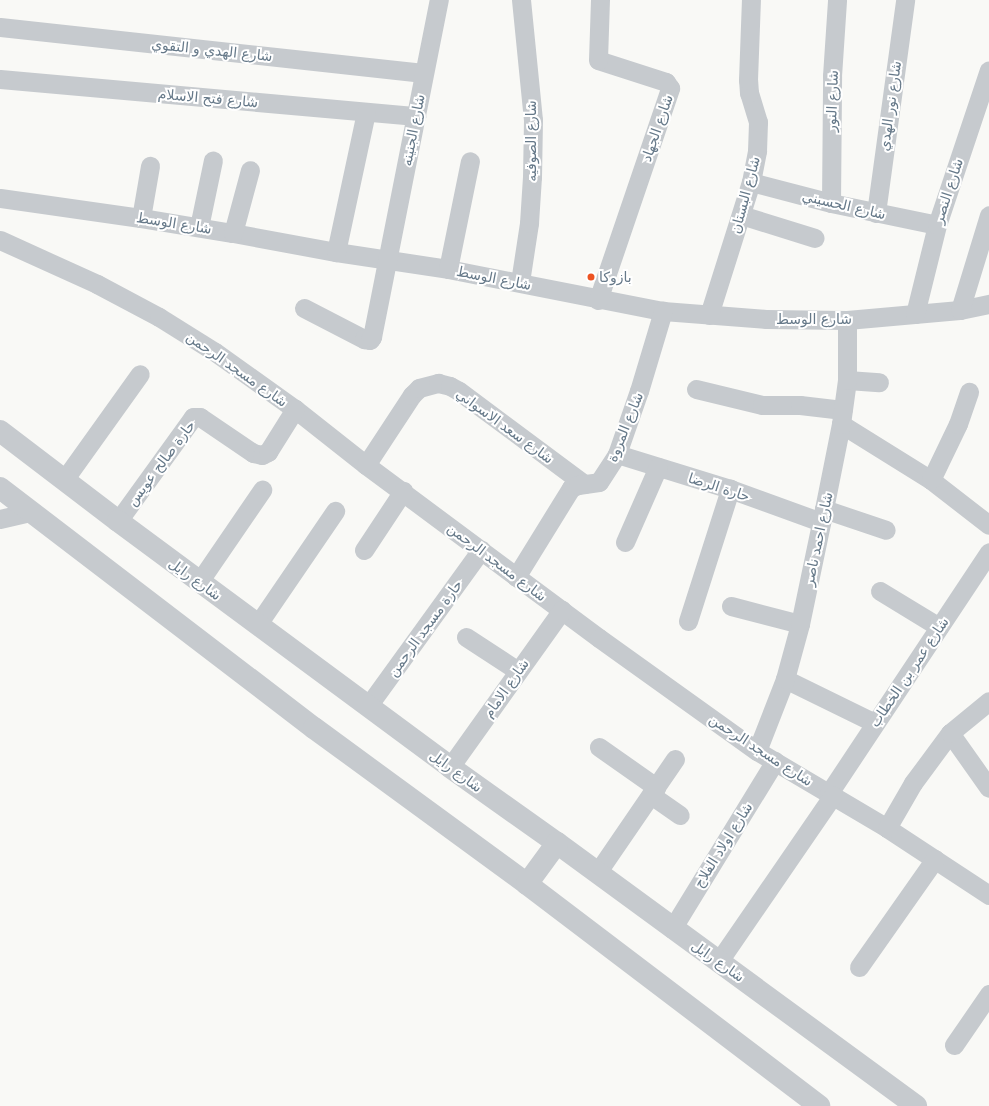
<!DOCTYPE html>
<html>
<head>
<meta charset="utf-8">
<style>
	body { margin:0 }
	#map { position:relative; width:989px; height:1106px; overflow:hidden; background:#f9f9f6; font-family:"DejaVu Sans","Noto Sans Arabic",sans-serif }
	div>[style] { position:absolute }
	.minor>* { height:19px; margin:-9.5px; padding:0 9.5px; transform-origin:9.5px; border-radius:9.5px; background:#c6cace }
	.tertiary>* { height:22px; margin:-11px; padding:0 11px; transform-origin:11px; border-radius:11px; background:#c6cace }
	.dots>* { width:11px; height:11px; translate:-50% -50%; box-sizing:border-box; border:2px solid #fff; border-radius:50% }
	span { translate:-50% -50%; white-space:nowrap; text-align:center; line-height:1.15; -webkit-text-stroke:4px #fff; paint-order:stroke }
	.street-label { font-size:14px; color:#667989 }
	.poi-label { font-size:14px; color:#667989 }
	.left { translate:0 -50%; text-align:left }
</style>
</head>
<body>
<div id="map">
	<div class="minor">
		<div style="left:0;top:27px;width:426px;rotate:6.2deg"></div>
		<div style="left:0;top:79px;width:418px;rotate:5.1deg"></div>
		<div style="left:751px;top:182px;width:83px;rotate:14.7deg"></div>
		<div style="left:831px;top:203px;width:108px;rotate:11.7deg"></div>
		<div style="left:0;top:198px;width:142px;rotate:8.1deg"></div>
		<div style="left:141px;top:218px;width:93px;rotate:9.3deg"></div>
		<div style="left:233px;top:233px;width:105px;rotate:10.5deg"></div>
		<div style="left:336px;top:252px;width:113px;rotate:8.6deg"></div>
		<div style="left:448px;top:269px;width:219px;rotate:11.1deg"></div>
		<div style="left:663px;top:311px;width:103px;rotate:4.4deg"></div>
		<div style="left:766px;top:319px;width:81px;rotate:0.7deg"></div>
		<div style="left:847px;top:320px;width:113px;rotate:-5.1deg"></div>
		<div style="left:960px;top:310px;width:30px;rotate:-12deg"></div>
		<div style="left:831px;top:203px;width:127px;rotate:-89.5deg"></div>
		<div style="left:832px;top:76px;width:76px;rotate:-86.2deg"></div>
		<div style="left:876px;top:213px;width:215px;rotate:-82.2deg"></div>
		<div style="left:741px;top:215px;width:77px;rotate:17.3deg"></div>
		<div style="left:141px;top:218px;width:53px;rotate:-80.2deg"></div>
		<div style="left:199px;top:227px;width:68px;rotate:-78.2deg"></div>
		<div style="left:233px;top:233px;width:65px;rotate:-74.9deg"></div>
		<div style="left:0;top:240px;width:107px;rotate:24.4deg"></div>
		<div style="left:97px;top:284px;width:70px;rotate:28deg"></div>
		<div style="left:159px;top:317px;width:66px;rotate:32deg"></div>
		<div style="left:215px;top:352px;width:98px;rotate:35.5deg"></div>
		<div style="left:295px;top:409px;width:90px;rotate:38.3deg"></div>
		<div style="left:366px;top:465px;width:290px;rotate:36.6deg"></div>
		<div style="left:599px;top:638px;width:194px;rotate:35.6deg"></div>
		<div style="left:757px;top:751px;width:151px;rotate:30.6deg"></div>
		<div style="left:887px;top:828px;width:122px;rotate:33.3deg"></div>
		<div style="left:336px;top:252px;width:143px;rotate:-77.9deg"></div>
		<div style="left:448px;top:269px;width:110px;rotate:-78.5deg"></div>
		<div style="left:520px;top:282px;width:60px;rotate:-81.3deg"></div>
		<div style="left:529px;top:223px;width:46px;rotate:-86.3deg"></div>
		<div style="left:532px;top:177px;width:57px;rotate:-89deg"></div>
		<div style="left:533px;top:120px;width:121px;rotate:-95.7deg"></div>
		<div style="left:598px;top:300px;width:224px;rotate:-71.2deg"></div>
		<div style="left:670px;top:88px;width:7px;rotate:-124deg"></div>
		<div style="left:666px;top:82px;width:71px;rotate:-162.1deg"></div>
		<div style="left:598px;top:60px;width:60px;rotate:-88.1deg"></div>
		<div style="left:304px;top:308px;width:68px;rotate:27.3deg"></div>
		<div style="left:364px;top:339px;width:6px;rotate:9deg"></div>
		<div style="left:370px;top:340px;width:4px;rotate:-56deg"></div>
		<div style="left:372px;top:337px;width:344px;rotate:-78.8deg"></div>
		<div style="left:960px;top:310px;width:99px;rotate:-73deg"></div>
		<div style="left:915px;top:314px;width:92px;rotate:-76.1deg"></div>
		<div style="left:937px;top:225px;width:163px;rotate:-71.5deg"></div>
		<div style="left:709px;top:315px;width:139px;rotate:-72.5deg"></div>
		<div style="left:751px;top:182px;width:32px;rotate:-79deg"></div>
		<div style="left:757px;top:151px;width:29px;rotate:-88deg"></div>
		<div style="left:758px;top:122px;width:30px;rotate:-107deg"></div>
		<div style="left:749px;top:93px;width:13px;rotate:-94deg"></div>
		<div style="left:748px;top:80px;width:80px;rotate:-87.9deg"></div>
		<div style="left:847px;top:380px;width:32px;rotate:4deg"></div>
		<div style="left:696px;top:389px;width:68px;rotate:13.6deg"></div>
		<div style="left:762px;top:405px;width:38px"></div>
		<div style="left:800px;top:405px;width:43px;rotate:6.6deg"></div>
		<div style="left:841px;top:424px;width:106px;rotate:31.9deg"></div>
		<div style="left:931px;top:480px;width:73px;rotate:37.8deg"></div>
		<div style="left:617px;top:454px;width:118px;rotate:17.2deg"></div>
		<div style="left:730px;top:489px;width:97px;rotate:19.9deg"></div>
		<div style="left:366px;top:465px;width:84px;rotate:-56.7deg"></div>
		<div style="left:412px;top:395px;width:10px;rotate:-45deg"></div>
		<div style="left:419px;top:388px;width:20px;rotate:-15deg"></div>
		<div style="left:438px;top:383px;width:12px;rotate:14deg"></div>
		<div style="left:450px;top:386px;width:10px;rotate:29deg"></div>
		<div style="left:459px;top:391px;width:156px;rotate:36.6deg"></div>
		<div style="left:64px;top:480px;width:130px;rotate:-54.4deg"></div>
		<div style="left:931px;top:480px;width:62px;rotate:-64.3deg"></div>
		<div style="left:958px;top:424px;width:34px;rotate:-71deg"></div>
		<div style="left:824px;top:509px;width:65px;rotate:18.7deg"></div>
		<div style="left:0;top:519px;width:32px;rotate:-13deg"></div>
		<div style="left:118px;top:521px;width:128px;rotate:-54.2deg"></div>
		<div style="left:193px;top:417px;width:7px"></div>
		<div style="left:200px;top:417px;width:64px;rotate:34.2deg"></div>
		<div style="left:253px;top:453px;width:9px;rotate:13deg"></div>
		<div style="left:262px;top:455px;width:7px;rotate:-27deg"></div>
		<div style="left:268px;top:452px;width:51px;rotate:-57.9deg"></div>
		<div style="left:625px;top:542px;width:82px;rotate:-66.3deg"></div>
		<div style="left:364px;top:550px;width:71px;rotate:-56.5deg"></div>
		<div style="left:516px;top:577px;width:105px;rotate:-58.3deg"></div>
		<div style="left:571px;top:488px;width:8px;rotate:-23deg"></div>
		<div style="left:578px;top:485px;width:21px;rotate:-8deg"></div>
		<div style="left:599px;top:482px;width:33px;rotate:-57deg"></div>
		<div style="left:617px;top:454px;width:67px;rotate:-70.8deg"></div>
		<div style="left:639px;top:391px;width:84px;rotate:-73.3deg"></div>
		<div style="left:199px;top:582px;width:112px;rotate:-55.6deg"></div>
		<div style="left:880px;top:591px;width:69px;rotate:31.4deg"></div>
		<div style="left:731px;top:606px;width:71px;rotate:14.6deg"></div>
		<div style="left:688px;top:621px;width:139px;rotate:-72.3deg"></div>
		<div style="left:258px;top:624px;width:137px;rotate:-55.7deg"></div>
		<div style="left:466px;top:637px;width:62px;rotate:33.2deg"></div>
		<div style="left:785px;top:679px;width:100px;rotate:26.1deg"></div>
		<div style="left:368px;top:706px;width:193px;rotate:-54.1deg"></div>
		<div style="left:950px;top:733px;width:67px;rotate:54.7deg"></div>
		<div style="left:599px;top:747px;width:70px;rotate:35.1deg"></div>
		<div style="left:757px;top:751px;width:77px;rotate:-68.7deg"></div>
		<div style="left:785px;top:679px;width:57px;rotate:-74.7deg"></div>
		<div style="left:800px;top:624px;width:117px;rotate:-78.2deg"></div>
		<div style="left:824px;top:509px;width:87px;rotate:-78.7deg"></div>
		<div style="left:841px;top:424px;width:44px;rotate:-82.2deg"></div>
		<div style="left:847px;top:380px;width:60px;rotate:-90deg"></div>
		<div style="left:450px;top:767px;width:193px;rotate:-54.5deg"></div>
		<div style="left:829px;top:793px;width:289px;rotate:-56.4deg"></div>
		<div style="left:651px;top:795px;width:35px;rotate:35deg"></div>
		<div style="left:887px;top:828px;width:52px;rotate:-60deg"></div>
		<div style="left:913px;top:783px;width:62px;rotate:-53.5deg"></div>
		<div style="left:950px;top:733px;width:50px;rotate:-39.4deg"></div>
		<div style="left:597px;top:873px;width:138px;rotate:-55.6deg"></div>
		<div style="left:672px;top:929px;width:197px;rotate:-58.5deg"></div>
		<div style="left:719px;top:961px;width:201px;rotate:-55.5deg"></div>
		<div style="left:859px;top:967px;width:132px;rotate:-54.9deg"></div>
		<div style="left:954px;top:1045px;width:62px;rotate:-55.5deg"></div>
	</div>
	<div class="tertiary">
		<div style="left:0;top:431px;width:148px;rotate:37.3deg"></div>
		<div style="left:118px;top:521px;width:413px;rotate:36.5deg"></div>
		<div style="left:450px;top:767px;width:131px;rotate:35.4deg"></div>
		<div style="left:557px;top:843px;width:445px;rotate:36.2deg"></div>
		<div style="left:0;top:488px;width:395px;rotate:37.4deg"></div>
		<div style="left:314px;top:728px;width:264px;rotate:36.2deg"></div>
		<div style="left:527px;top:884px;width:367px;rotate:37.2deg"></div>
		<div style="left:527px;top:884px;width:51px;rotate:-53.8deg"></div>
	</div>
	<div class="dots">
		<div style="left:591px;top:277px;background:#ed5322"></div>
	</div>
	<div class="street-label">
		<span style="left:212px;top:50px;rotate:6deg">شارع الهدي و التقوي</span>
		<span style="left:208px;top:98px;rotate:5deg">شارع فتح الاسلام</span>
		<span style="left:832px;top:101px;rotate:-88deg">شارع النور</span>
		<span style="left:890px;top:106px;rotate:-82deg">شارع نور الهدي</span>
		<span style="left:657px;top:128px;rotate:-71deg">شارع الجهاد</span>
		<span style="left:413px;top:130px;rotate:-79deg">شارع الجنينه</span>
		<span style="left:531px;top:141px;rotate:-90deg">شارع الصوفيه</span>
		<span style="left:948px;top:191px;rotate:-72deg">شارع النصر</span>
		<span style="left:745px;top:195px;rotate:-75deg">شارع البستان</span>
		<span style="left:844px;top:205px;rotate:13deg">شارع الحسيني</span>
		<span style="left:174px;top:223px;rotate:9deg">شارع الوسط</span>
		<span style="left:494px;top:278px;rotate:11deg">شارع الوسط</span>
		<span style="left:814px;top:319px">شارع الوسط</span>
		<span style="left:237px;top:369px;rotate:35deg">شارع مسجد الرحمن</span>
		<span style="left:505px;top:426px;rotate:36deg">شارع سعد الاسواني</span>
		<span style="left:625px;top:427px;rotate:-68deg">شارع المروة</span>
		<span style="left:161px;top:463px;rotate:-53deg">حارة صالح عويس</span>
		<span style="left:719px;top:487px;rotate:18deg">حارة الرضا</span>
		<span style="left:818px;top:539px;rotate:-78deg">شارع احمد ناصر</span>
		<span style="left:497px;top:562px;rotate:37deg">شارع مسجد الرحمن</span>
		<span style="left:195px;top:579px;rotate:36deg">شارع رايل</span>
		<span style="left:425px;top:628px;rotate:-54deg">حارة مسجد الرحمن</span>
		<span style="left:909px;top:672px;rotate:-56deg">شارع عمر بن الخطاب</span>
		<span style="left:506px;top:688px;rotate:-55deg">شارع الامام</span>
		<span style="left:761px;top:750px;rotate:33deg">شارع مسجد الرحمن</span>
		<span style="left:456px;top:771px;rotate:36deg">شارع رايل</span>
		<span style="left:723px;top:845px;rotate:-58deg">شارع اولاد الفلاح</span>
		<span style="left:718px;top:961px;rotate:35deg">شارع رايل</span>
	</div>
	<div class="poi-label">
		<span class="left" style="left:599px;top:277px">بازوكا</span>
	</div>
</div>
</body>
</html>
